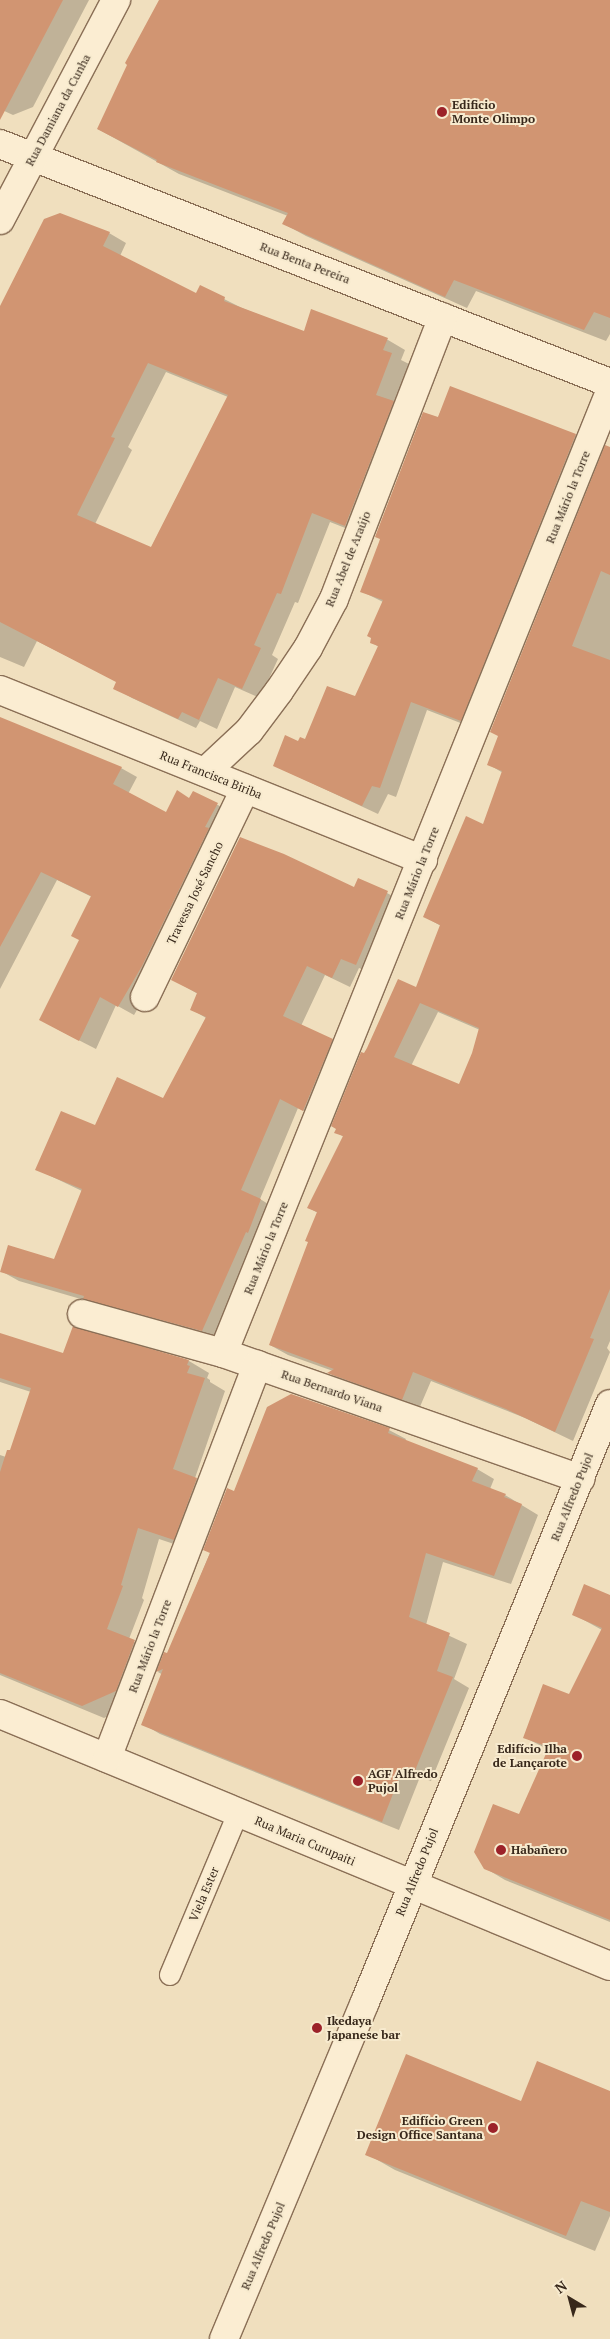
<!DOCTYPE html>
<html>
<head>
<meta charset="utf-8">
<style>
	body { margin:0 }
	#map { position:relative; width:610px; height:2339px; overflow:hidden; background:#f0dfbe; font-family:"PT Serif",serif }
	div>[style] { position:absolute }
	.shadow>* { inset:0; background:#0003 }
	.building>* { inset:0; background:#d19572 }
	.roads { filter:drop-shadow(1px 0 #8a6f56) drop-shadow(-1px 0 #8a6f56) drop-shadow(0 1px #8a6f56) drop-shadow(0 -1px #8a6f56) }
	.lane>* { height:20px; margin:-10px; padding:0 10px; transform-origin:10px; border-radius:10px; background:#fbedd2 }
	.street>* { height:28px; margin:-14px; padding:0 14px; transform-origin:14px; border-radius:14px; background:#fbedd2 }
	.secondary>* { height:28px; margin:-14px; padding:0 14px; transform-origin:14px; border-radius:14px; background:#fbedd2 }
	.dots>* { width:14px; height:14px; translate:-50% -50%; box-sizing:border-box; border:2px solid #f7eace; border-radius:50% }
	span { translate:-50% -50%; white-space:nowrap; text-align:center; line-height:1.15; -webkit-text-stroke:4px #f7eace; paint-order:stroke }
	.poi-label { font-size:12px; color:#38281b; font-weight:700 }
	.left { translate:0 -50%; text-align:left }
	.right { translate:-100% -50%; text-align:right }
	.street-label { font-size:12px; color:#38281b }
	.north { position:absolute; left:545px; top:2274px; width:50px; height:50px; -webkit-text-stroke:4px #f7eace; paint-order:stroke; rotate:323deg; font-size:14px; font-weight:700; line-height:20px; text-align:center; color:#38281b }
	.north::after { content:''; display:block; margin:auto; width:18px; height:22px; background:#38281b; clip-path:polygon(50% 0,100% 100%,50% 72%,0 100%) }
</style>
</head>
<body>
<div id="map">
	<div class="shadow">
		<div style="clip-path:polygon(0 0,89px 0,33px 107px,13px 115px,0 109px)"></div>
		<div style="clip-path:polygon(161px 0,610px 0,610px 334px,606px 341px,476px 291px,467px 308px,306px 236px,284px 224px,288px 216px,179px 174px,98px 129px)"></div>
		<div style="clip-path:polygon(evenodd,109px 233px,126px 243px,120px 256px,197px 295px,200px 287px,242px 308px,304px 333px,312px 311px,388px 340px,405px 350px,401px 360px,409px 364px,394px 403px,411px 413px,363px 535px,330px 522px,298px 603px,295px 602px,272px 655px,278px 659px,260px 698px,235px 687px,217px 729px,200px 721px,196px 728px,132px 698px,115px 688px,118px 682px,37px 641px,24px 667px,0 657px,0 311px,109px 233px,166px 372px,228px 397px,151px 548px,95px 524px,132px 450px,128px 447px,166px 372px)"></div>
		<div style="clip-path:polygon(451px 388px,576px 435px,591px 444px,476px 729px,427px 710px,396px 797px,388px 794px,378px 814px,275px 766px,299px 742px,305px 740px,356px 698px,379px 647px,371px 642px,383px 602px,361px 591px)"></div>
		<div style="clip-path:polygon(evenodd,610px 448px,610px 1341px,607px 1348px,610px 1352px,573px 1441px,525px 1418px,431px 1381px,419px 1409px,346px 1383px,329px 1373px,333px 1371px,288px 1355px,270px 1345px,310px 1242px,318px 1213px,309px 1208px,344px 1137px,336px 1132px,364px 1054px,417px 989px,441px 926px,425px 917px,484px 825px,503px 773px,488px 764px,610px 448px,438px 1012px,480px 1030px,473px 1054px,460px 1086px,411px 1066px,438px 1012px)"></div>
		<div style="clip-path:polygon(0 719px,121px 768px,137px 777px,128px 794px,166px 814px,190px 799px,193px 792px,233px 813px,158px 975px,134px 1015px,116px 1005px,96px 1049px,57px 1029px,92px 897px,57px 880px,0 989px)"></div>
		<div style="clip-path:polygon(354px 889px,387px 893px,405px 903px,374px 974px,359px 968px,350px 987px,325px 975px,301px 1026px,350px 1050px,322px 1120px,298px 1108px,260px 1199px,278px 1210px,220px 1340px,102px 1309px,91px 1302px,19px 1281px,1px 1271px,54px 1261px,82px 1191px,36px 1169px,95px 1127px,164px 1100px,206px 1018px,191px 1009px,198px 994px,172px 979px)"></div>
		<div style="clip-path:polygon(0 1334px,63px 1355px,189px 1361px,209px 1373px,207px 1378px,210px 1380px,210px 1382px,225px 1391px,195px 1478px,218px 1491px,195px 1551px,159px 1539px,142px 1598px,144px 1600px,129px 1639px,156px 1653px,137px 1703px,104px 1718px,0 1675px,0 1455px,6px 1457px,11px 1452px,31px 1392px,0 1382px)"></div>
		<div style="clip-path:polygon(389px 1430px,406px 1439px,405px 1441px,477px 1469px,494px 1479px,490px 1489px,505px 1495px,538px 1515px,511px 1584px,443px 1562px,426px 1625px,467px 1644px,454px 1679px,469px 1688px,431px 1781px,420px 1777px,399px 1830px,160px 1734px,143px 1724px,163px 1675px,158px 1672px,165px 1653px,168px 1655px,235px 1492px)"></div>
		<div style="clip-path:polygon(610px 1596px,610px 1922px,505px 1880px,485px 1868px,520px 1815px,549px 1750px,524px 1737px,569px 1696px,602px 1630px,573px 1614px)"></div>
		<div style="clip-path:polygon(610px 2092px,610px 2216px,595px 2251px,395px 2170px,367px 2154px,522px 2103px)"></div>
	</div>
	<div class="building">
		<div style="clip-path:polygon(0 0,63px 0,0 120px)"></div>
		<div style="clip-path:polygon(159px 0,610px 0,610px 318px,594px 312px,584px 330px,454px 280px,445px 297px,282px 224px,288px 213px,156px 162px,157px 160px,97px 129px,127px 65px,125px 63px)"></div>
		<div style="clip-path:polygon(evenodd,60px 213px,110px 232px,103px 246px,196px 293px,200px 285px,225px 297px,224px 301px,304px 331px,311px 309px,388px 338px,383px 350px,392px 353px,376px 395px,394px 401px,345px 526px,312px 513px,281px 594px,277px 593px,254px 645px,261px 648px,242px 689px,218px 678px,199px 720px,182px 712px,178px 719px,113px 689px,116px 682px,0 622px,0 306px,44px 219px,60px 213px,148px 363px,228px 395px,151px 547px,77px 515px,115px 438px,111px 437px,148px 363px)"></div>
		<div style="clip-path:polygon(450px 386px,576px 434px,461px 721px,411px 702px,380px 788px,372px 786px,362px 806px,273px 766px,285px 735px,298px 741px,300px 737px,305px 739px,327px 686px,355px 696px,378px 646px,370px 643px,371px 638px,367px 636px,383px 600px,360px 592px,379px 542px,380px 539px,375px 537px,423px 412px,438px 417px)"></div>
		<div style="clip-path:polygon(evenodd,605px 445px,610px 447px,610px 575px,601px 571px,572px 646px,610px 660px,610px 1289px,590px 1338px,594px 1339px,555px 1432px,506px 1409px,413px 1372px,402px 1400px,327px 1373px,334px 1369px,269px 1345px,308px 1242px,305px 1241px,317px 1212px,307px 1208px,343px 1136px,334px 1133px,336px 1129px,331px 1126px,361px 1052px,364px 1053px,367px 1048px,398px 979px,416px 987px,440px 925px,423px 917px,466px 816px,483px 824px,502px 771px,487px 765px,498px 736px,490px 732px,605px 445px,420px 1003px,479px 1028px,472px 1053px,459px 1084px,394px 1057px,420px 1003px)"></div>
		<div style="clip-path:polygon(0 717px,122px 767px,113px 784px,166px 812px,177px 790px,189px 798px,193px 791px,218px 803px,205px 827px,209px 828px,142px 966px,118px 1007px,100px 997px,79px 1041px,39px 1020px,79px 940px,71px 936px,91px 896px,41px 872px,0 947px)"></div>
		<div style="clip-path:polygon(240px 837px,284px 854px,354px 887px,358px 878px,388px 891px,356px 965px,341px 959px,332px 978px,307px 966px,283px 1016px,333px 1039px,303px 1111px,280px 1099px,241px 1190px,261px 1199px,248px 1233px,246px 1232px,202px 1331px,83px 1299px,84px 1296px,0 1272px,8px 1245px,54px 1259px,82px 1189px,35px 1170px,61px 1111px,95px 1125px,117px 1077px,163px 1098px,206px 1017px,190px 1010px,197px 993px,171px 980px)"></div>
		<div style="clip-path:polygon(73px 1326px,189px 1360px,187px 1365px,190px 1366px,187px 1373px,205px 1378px,173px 1469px,197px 1478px,174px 1540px,138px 1528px,121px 1585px,123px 1586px,107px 1629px,135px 1640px,116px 1691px,82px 1706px,0 1673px,0 1472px,7px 1450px,10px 1450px,31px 1388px,0 1378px,0 1333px,63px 1353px)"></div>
		<div style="clip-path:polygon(291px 1394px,390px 1428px,388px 1433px,478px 1468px,472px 1481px,506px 1494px,504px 1497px,522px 1504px,494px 1576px,426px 1553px,409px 1617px,450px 1633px,437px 1671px,453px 1677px,414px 1773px,403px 1768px,382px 1822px,141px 1725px,163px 1669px,156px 1672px,164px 1652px,167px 1653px,210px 1553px,203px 1550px,227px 1488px,234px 1491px,267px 1407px)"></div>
		<div style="clip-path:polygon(584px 1584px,610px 1595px,610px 1920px,484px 1869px,474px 1852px,493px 1804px,519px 1814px,549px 1747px,523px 1738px,543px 1684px,569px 1694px,602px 1628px,572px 1615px)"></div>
		<div style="clip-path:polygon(406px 2054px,521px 2101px,537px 2061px,610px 2091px,610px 2212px,581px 2201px,566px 2236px,365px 2155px)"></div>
	</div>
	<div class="roads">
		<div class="lane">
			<div style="left:170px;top:1975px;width:176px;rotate:-67.2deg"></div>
		</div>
		<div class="street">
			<div style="left:0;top:144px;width:655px;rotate:21.4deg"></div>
			<div style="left:0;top:690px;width:456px;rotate:21.9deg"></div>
			<div style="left:205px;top:772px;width:60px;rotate:-43deg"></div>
			<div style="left:249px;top:731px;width:50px;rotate:-53.1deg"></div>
			<div style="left:279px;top:691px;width:52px;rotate:-56deg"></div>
			<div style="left:308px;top:648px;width:55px;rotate:-62deg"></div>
			<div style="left:334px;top:599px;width:302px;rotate:-68.9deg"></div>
			<div style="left:145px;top:997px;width:231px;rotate:-64.3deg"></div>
			<div style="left:82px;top:1314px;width:146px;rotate:15.5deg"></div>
			<div style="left:223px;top:1353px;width:379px;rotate:19.4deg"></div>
			<div style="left:223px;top:1353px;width:1036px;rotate:-68.07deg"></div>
			<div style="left:0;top:1714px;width:660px;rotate:22.45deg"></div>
			<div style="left:107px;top:1758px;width:421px;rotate:-69.1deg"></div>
		</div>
		<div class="secondary">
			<div style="left:0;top:220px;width:249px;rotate:-62.2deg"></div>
			<div style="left:224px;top:2339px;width:365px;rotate:-67.3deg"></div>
			<div style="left:365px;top:2002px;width:646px;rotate:-67.72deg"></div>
		</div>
	</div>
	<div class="dots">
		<div style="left:442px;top:112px;background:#9c2229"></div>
		<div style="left:577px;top:1756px;background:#9c2229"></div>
		<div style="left:358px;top:1781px;background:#9c2229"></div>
		<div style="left:501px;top:1850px;background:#9c2229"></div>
		<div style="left:317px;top:2028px;background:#9c2229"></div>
		<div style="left:493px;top:2128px;background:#9c2229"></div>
	</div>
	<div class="poi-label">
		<span class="left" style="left:452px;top:112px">Edificio<br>Monte Olimpo</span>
		<span class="right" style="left:567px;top:1756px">Edifício Ilha<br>de Lançarote</span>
		<span class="left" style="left:368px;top:1781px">AGF Alfredo<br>Pujol</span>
		<span class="left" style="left:511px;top:1850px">Habañero</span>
		<span class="left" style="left:327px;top:2028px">Ikedaya<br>Japanese bar</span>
		<span class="right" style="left:483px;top:2128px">Edifício Green<br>Design Office Santana</span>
	</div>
	<div class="street-label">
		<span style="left:58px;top:110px;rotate:-62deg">Rua Damiana da Cunha</span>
		<span style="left:305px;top:263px;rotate:21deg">Rua Benta Pereira</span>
		<span style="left:568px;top:497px;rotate:-68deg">Rua Mário la Torre</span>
		<span style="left:348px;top:559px;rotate:-68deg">Rua Abel de Araújo</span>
		<span style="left:211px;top:775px;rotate:22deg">Rua Francisca Biriba</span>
		<span style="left:417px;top:873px;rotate:-68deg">Rua Mário la Torre</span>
		<span style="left:195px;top:893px;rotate:-64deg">Travessa José Sancho</span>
		<span style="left:266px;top:1248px;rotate:-68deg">Rua Mário la Torre</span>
		<span style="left:332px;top:1391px;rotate:19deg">Rua Bernardo Viana</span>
		<span style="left:572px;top:1497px;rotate:-68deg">Rua Alfredo Pujol</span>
		<span style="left:150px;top:1646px;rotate:-69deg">Rua Mário la Torre</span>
		<span style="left:305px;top:1841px;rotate:23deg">Rua Maria Curupaiti</span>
		<span style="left:417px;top:1872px;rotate:-68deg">Rua Alfredo Pujol</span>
		<span style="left:204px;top:1894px;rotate:-67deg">Viela Ester</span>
		<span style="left:263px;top:2246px;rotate:-67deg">Rua Alfredo Pujol</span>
	</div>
	<div class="north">N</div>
</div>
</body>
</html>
